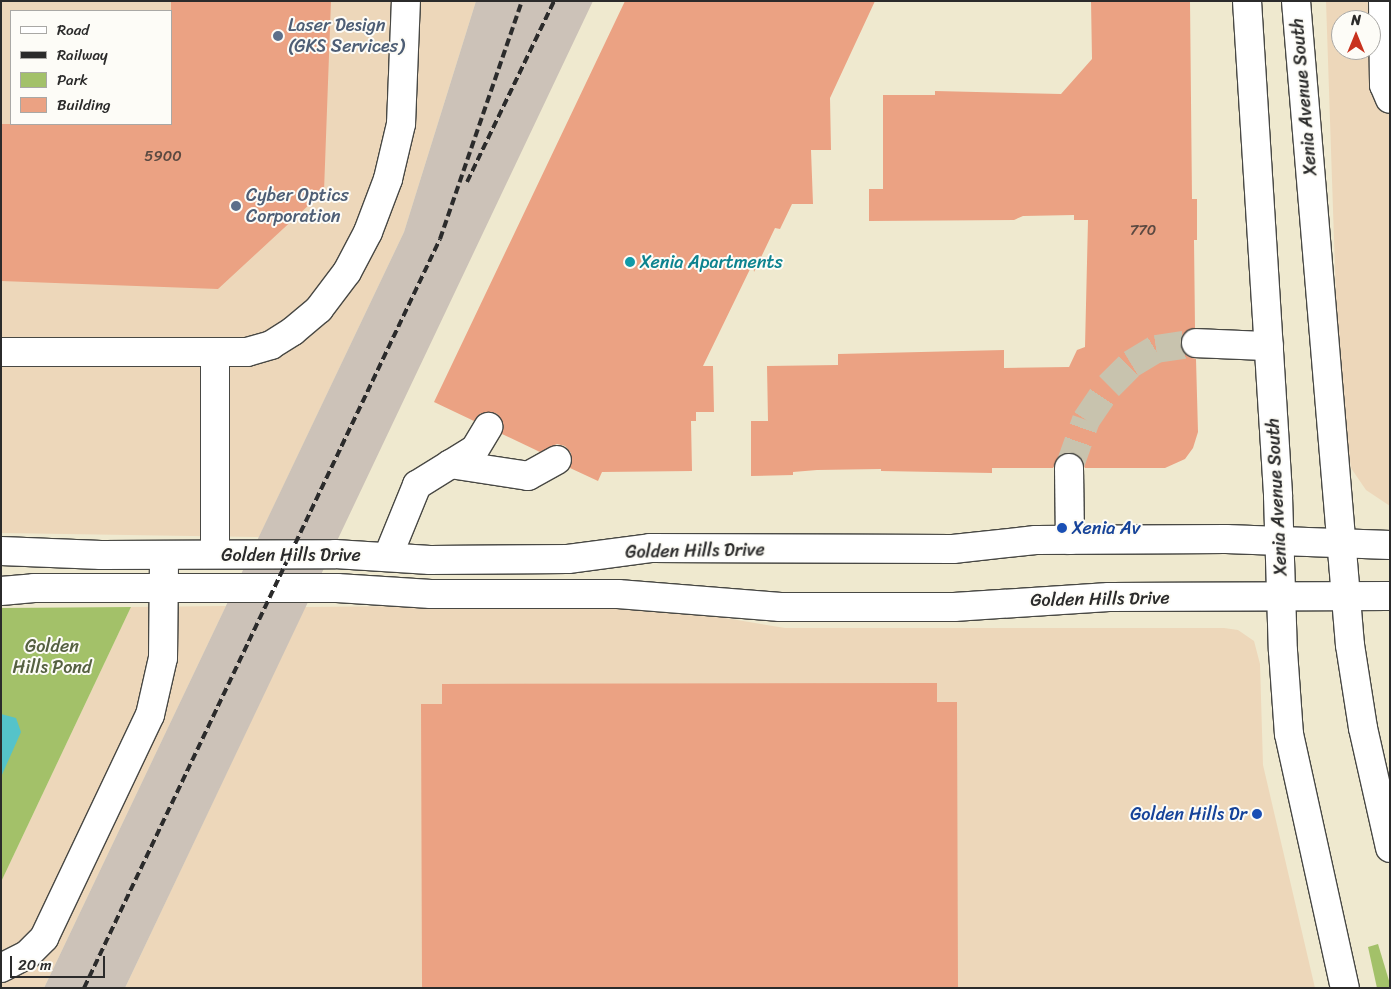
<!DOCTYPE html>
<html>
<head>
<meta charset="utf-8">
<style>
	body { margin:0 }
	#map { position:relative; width:1391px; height:989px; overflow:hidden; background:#efe9cf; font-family:Sriracha,sans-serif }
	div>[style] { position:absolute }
	.built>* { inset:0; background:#edd7ba }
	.industrial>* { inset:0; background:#ccc2b8 }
	.green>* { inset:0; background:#a3c169 }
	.water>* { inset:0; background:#55c3c9 }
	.building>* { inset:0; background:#eba283 }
	.minor-tunnel>* { height:28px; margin-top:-14px; transform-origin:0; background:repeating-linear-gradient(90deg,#c8c3ae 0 28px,transparent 0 42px) }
	.roads { filter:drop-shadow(1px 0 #484844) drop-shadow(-1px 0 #484844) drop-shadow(0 1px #484844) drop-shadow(0 -1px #484844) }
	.minor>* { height:28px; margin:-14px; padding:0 14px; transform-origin:14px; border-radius:14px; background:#fff }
	.rail>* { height:4px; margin-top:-2px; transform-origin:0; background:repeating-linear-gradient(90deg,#2b2b2b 0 8px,transparent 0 12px) }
	.dots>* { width:14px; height:14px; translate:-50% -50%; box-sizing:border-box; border:2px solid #fdfcf7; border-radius:50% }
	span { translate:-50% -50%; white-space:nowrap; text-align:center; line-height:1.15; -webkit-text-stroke:4px #fdfcf7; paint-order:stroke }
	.number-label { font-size:15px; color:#5b4941 }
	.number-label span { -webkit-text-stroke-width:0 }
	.service-label { font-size:18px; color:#4e5e75 }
	.left { translate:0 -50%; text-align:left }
	.street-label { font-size:18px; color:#2b2b2b }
	.culture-label { font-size:18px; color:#0d838f }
	.transit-label { font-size:18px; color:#164399 }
	.right { translate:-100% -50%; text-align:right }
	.park-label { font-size:18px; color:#556041 }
	.frame { position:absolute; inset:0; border:2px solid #2b2b2b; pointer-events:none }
	.legend { position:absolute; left:10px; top:10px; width:162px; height:115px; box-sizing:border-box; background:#fdfcf7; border:1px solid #a9a8a5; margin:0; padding:6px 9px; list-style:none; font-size:15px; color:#2b2b2b }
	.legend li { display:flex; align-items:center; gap:10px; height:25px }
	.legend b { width:25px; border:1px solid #a9a8a5 }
	.north { position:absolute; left:1331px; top:10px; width:50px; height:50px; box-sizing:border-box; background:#fdfcf7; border:1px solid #a9a8a5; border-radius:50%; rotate:0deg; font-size:14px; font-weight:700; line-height:20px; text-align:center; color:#2b2b2b }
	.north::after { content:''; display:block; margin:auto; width:18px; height:22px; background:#c8321e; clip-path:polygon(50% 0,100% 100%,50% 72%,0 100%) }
	.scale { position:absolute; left:10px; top:956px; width:95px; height:22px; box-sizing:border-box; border:2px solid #2b2b2b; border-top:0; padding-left:6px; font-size:15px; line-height:18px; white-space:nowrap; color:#2b2b2b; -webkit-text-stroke:4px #fdfcf7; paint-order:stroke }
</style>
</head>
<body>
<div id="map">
	<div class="built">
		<div style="clip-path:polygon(evenodd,1px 1px,476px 1px,404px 232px,259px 537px,1px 533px,1px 1px,11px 11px,171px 11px,171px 124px,11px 124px,11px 11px)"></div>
		<div style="clip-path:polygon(evenodd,1326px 1px,1390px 1px,1390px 506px,1366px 490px,1351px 468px,1339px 388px,1326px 1px,1341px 20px,1371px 20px,1371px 50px,1341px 50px,1341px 20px)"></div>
		<div style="clip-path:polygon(598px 604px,678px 610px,785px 628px,1224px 628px,1238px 630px,1254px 641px,1260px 664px,1263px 765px,1315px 988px,125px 988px,305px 607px)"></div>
		<div style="clip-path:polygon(226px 606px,44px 988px,1px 988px,1px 882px,131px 607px)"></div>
	</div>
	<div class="industrial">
		<div style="clip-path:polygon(476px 1px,593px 1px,125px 988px,44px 988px,404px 232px)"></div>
	</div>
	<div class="green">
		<div style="clip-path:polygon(131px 607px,1px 882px,1px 608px)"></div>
		<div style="clip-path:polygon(1378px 944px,1390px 984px,1390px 988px,1377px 988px,1368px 947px)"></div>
	</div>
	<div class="water">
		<div style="clip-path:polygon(1px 714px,16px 718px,21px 732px,1px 777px)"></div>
	</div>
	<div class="building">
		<div style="clip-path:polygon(171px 1px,331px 1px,324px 191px,218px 289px,1px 281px,1px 124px,171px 124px)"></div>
		<div style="clip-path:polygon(625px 1px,875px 1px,830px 98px,831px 150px,811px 150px,813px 204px,792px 204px,780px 229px,775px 228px,754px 272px,753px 263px,703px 366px,713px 366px,714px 412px,696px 412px,696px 421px,691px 421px,692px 471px,602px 472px,598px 481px,570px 468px,571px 453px,565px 446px,557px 444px,540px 452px,502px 434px,502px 420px,496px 413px,481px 413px,474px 421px,434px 402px)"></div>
		<div style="clip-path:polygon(1091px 1px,1190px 1px,1192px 199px,1197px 199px,1197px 240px,1194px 240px,1195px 328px,1183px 334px,1180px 343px,1187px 356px,1196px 359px,1198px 432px,1193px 448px,1185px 459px,1165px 468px,1085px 468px,1077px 455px,1068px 452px,1061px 455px,1053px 468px,992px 468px,992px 473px,881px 471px,881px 469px,817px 470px,793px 472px,793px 475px,751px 476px,751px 421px,768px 421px,767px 366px,838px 365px,838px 354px,1004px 350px,1004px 368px,1069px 367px,1077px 350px,1085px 347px,1088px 220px,1074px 220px,1074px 215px,1023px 216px,1014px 220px,869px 221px,869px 189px,883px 189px,883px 95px,935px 95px,935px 91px,1061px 94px,1092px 59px)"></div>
		<div style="clip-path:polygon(937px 683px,937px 702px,957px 702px,958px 988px,422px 988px,421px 704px,442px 704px,442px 684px)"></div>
	</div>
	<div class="minor-tunnel">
		<div style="left:1069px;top:468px;width:51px;rotate:-70.5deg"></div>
		<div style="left:1086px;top:420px;width:41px;rotate:-55.9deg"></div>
		<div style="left:1109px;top:386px;width:31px;rotate:-45deg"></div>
		<div style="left:1131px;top:364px;width:29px;rotate:-31deg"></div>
		<div style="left:1156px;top:349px;width:40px;rotate:-8.5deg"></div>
	</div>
	<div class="roads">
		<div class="minor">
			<div style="left:1247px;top:1px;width:496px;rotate:86.4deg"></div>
			<div style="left:1278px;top:496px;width:155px;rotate:88.2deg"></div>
			<div style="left:1283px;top:651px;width:83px;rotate:85.9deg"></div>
			<div style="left:1289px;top:734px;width:260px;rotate:77.6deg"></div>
			<div style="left:1296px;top:1px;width:646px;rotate:85.21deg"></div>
			<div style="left:1350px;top:645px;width:84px;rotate:81.1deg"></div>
			<div style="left:1363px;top:728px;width:123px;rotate:77.3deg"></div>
			<div style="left:1383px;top:1px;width:84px;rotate:89.3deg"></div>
			<div style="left:1384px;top:85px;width:15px;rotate:67deg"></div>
			<div style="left:1196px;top:343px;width:73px;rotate:2.4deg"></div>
			<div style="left:1px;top:352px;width:246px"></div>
			<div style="left:247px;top:352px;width:25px;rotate:-16deg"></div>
			<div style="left:271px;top:345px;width:26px;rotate:-32deg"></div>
			<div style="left:293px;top:331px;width:34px;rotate:-40deg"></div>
			<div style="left:319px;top:309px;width:46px;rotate:-52.9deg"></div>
			<div style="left:347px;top:272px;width:45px;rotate:-62.3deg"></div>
			<div style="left:368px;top:232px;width:57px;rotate:-69.3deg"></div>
			<div style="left:388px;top:179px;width:57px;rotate:-76.7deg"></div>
			<div style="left:401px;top:124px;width:123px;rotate:-87.7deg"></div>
			<div style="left:215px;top:352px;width:202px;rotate:90deg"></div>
			<div style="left:450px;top:464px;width:79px;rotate:8.7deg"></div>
			<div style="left:528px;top:476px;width:33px;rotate:-29deg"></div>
			<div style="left:1069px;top:468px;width:72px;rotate:89.2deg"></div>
			<div style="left:1px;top:551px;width:100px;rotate:2.3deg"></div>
			<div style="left:101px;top:555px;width:234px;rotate:-0.2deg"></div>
			<div style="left:335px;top:554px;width:95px;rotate:3.6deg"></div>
			<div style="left:430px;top:560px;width:138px;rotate:-0.4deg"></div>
			<div style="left:568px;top:559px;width:83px;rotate:-7.6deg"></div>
			<div style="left:650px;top:548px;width:303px;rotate:0.2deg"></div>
			<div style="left:953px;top:549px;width:83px;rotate:-6.2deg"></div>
			<div style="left:1036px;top:540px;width:190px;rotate:-0.3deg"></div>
			<div style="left:1226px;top:539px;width:164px;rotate:2.1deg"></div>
			<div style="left:388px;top:556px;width:77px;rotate:-67.8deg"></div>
			<div style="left:417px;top:485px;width:68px;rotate:-31.8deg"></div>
			<div style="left:475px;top:449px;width:26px;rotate:-59deg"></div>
			<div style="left:1px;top:591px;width:33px;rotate:-5deg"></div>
			<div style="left:34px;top:588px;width:303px"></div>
			<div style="left:337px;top:588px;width:94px;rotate:3.7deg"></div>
			<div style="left:431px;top:594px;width:187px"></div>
			<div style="left:618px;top:594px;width:163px;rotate:4.6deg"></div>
			<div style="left:780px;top:607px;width:174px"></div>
			<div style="left:954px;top:607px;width:155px;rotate:-3.7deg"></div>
			<div style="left:1109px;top:597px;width:281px;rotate:-0.2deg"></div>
			<div style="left:1px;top:968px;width:30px;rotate:-27deg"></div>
			<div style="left:28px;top:954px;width:23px;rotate:-45deg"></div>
			<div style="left:44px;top:938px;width:247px;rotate:-64.6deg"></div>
			<div style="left:150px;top:715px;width:58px;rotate:-77.2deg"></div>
			<div style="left:163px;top:658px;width:89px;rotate:-89.4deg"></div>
		</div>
	</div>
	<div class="rail">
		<div style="left:467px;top:182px;width:201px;rotate:-64.3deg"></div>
		<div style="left:84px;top:988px;width:829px;rotate:-64.58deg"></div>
		<div style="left:440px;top:239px;width:252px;rotate:-71deg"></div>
	</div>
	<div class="dots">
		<div style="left:278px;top:36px;background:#5c6f8a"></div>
		<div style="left:236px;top:206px;background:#5c6f8a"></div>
		<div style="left:630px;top:262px;background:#0f9aa8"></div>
		<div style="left:1062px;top:528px;background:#1a4fb4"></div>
		<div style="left:1257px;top:814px;background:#1a4fb4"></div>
	</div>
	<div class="number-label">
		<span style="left:163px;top:157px">5900</span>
		<span style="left:1143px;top:231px">770</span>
	</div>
	<div class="service-label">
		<span class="left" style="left:288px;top:36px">Laser Design<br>(GKS Services)</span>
		<span class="left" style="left:246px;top:206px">Cyber Optics<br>Corporation</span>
	</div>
	<div class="street-label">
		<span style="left:1304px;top:97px;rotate:-95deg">Xenia Avenue South</span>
		<span style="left:1277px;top:497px;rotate:-93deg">Xenia Avenue South</span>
		<span style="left:695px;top:551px;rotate:-1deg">Golden Hills Drive</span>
		<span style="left:291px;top:555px">Golden Hills Drive</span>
		<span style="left:1100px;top:599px;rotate:-1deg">Golden Hills Drive</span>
	</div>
	<div class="culture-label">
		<span class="left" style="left:640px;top:262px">Xenia Apartments</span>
	</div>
	<div class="transit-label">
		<span class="left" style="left:1072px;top:528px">Xenia Av</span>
		<span class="right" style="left:1247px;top:814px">Golden Hills Dr</span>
	</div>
	<div class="park-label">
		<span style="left:52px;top:657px">Golden<br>Hills Pond</span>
	</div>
	<div class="frame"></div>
	<ul class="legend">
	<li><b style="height:6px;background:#fff"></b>Road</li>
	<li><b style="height:6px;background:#2b2b2b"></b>Railway</li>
	<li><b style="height:14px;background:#a3c169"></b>Park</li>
	<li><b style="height:14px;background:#eba283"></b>Building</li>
	</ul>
	<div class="north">N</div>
	<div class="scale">20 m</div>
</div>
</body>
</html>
